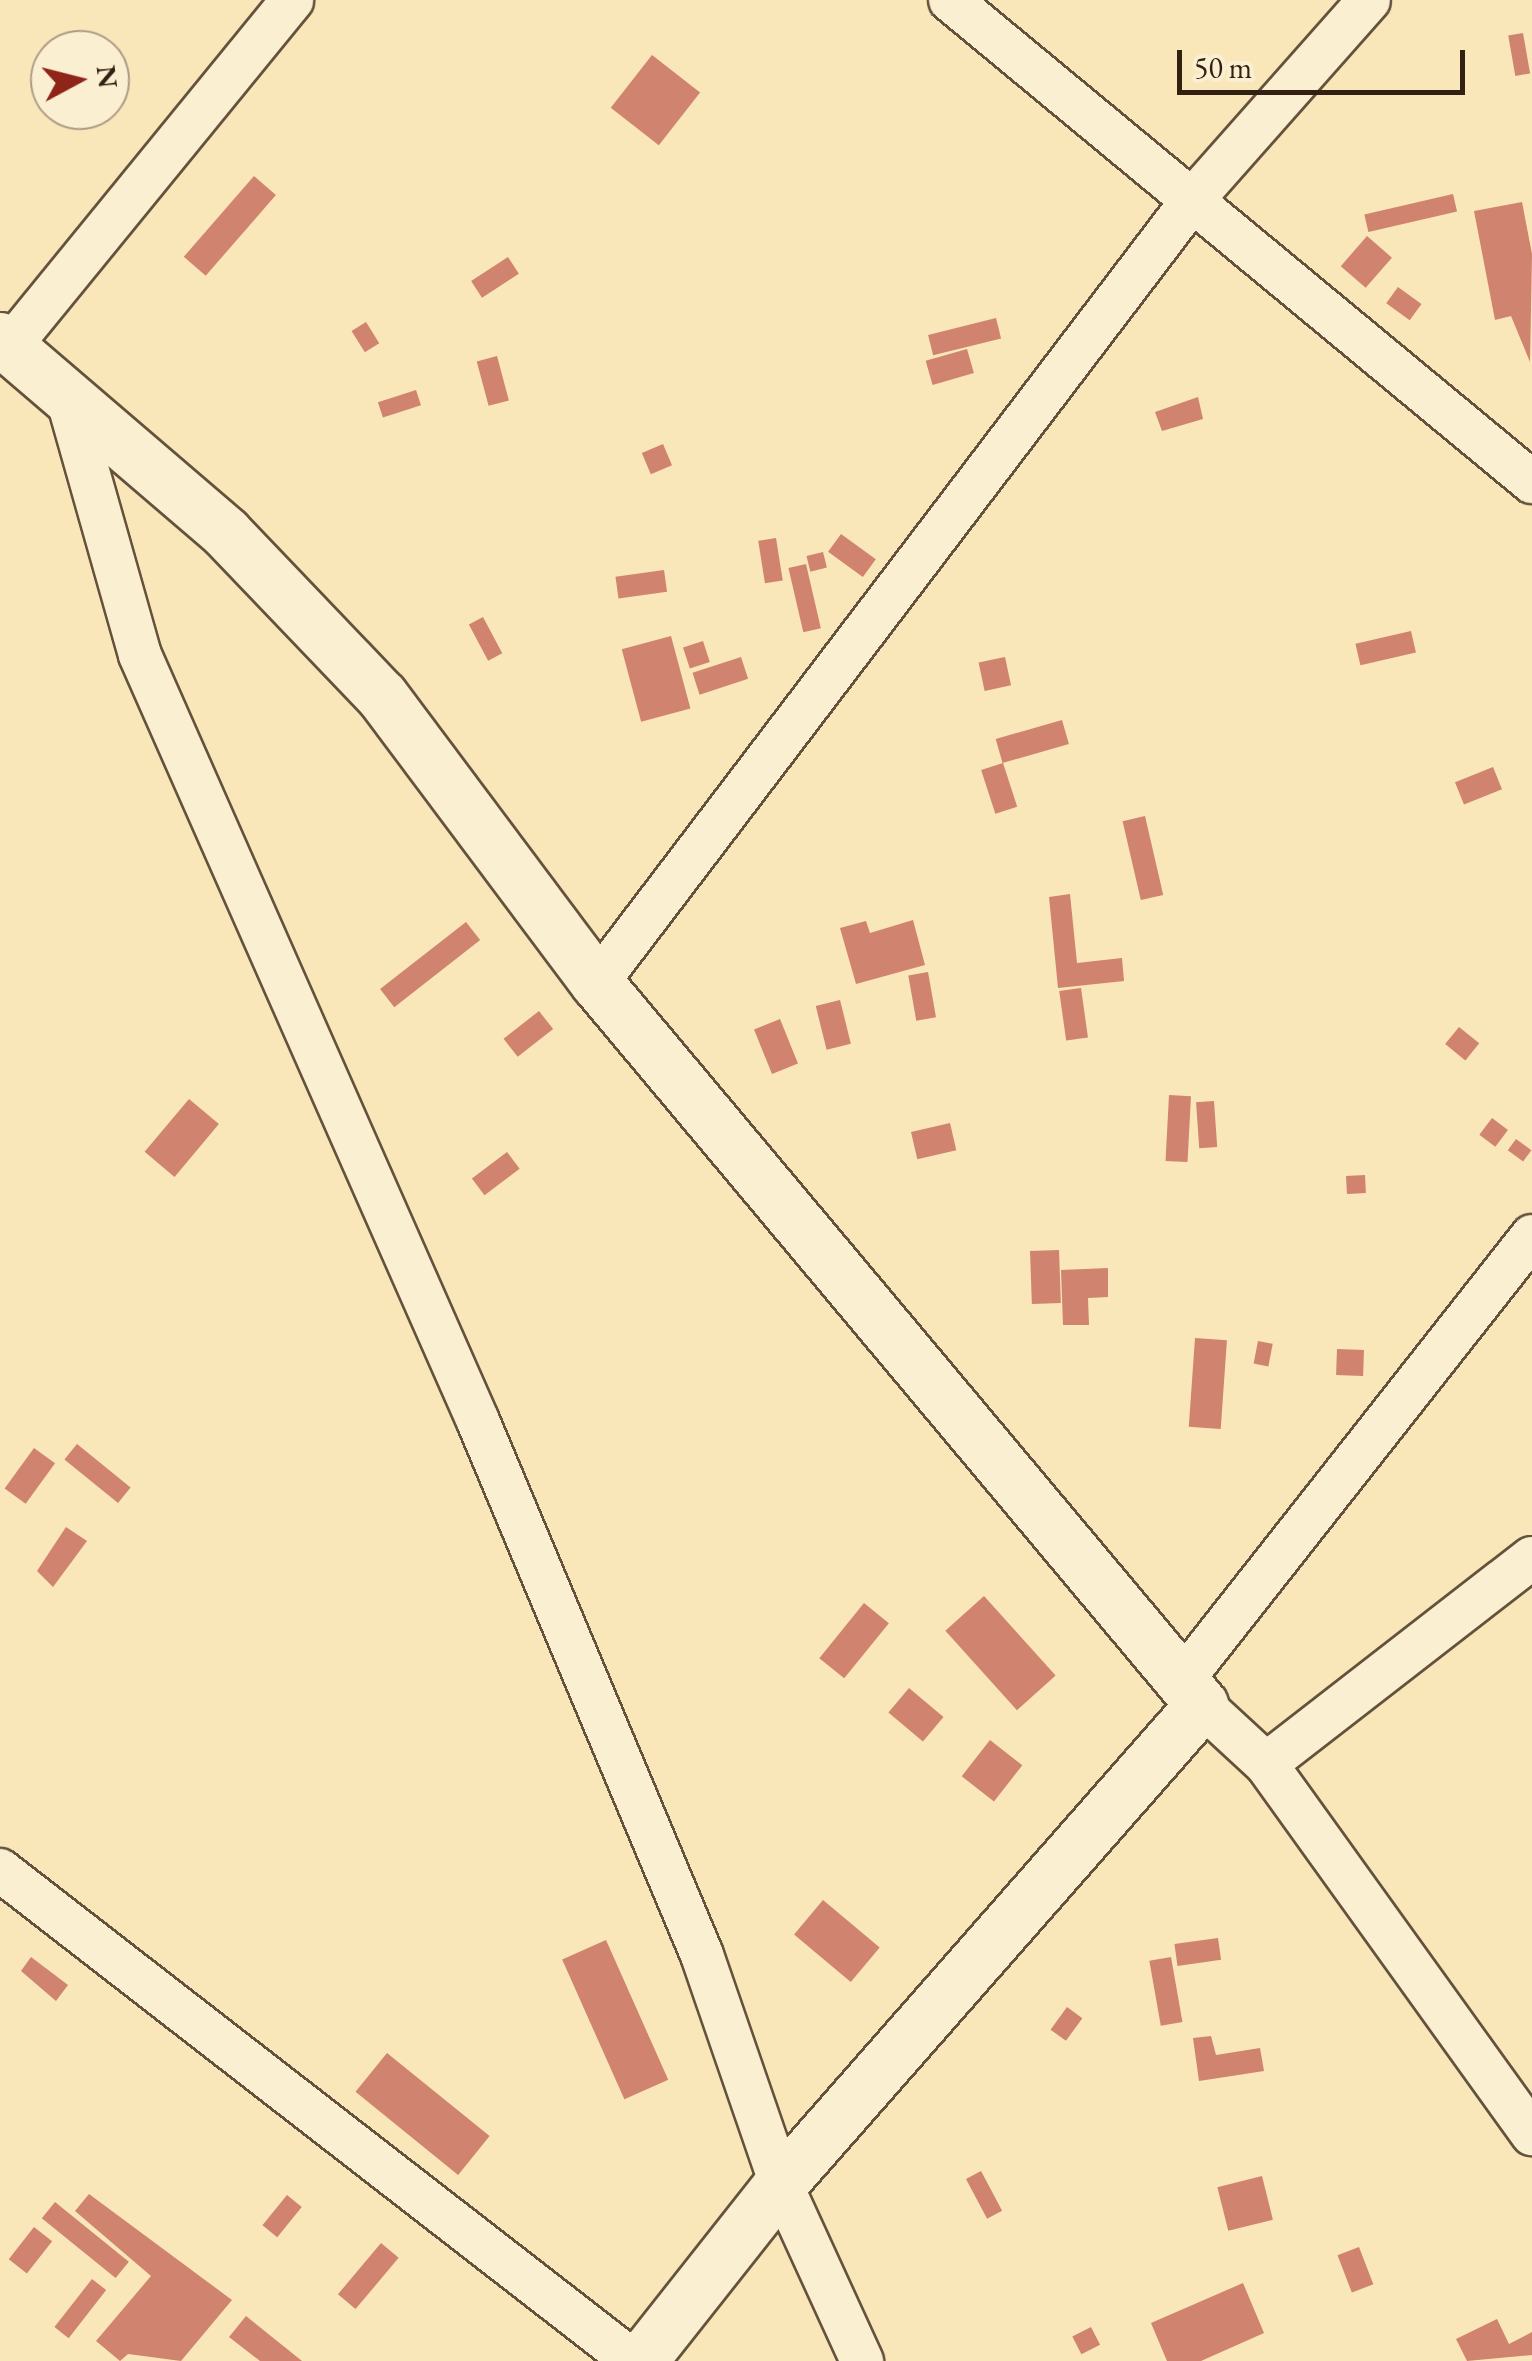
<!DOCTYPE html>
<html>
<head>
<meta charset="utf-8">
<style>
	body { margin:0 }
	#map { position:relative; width:1532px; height:2361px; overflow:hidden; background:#f9e6b9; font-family:"EB Garamond",serif }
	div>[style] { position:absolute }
	.building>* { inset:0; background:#d0836f; transform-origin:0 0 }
	.roads { filter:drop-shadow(2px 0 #64523c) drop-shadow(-2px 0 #64523c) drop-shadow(0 2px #64523c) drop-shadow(0 -2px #64523c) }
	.minor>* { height:42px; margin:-21px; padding:0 21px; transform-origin:21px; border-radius:21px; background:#fbefd2 }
	.tertiary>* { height:52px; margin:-26px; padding:0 26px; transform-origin:26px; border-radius:26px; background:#fbefd2 }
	span { translate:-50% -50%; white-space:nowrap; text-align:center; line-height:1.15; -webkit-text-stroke:8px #fbefd2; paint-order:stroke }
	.north { position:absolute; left:30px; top:30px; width:100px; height:100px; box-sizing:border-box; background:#fbefd2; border:2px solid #ab9c86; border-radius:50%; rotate:83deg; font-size:28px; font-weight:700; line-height:40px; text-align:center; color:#322013 }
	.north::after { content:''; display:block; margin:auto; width:35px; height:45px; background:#8f2418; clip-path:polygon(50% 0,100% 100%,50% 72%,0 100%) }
	.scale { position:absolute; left:1177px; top:50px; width:288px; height:45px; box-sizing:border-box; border:5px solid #322013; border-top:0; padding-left:12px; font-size:30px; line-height:35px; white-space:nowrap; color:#322013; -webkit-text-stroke:8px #fbefd2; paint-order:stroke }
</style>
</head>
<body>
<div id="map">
	<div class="building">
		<div style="left:1523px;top:33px;width:41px;height:15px;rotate:80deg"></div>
		<div style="left:652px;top:55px;width:61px;height:67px;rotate:38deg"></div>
		<div style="left:254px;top:176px;width:29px;height:107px;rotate:41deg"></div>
		<div style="left:1453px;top:194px;width:18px;height:91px;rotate:77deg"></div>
		<div style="clip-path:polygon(1522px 202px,1532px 254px,1530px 362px,1511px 316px,1495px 320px,1474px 211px)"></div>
		<div style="left:1367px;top:236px;width:33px;height:40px;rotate:41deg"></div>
		<div style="left:508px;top:257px;width:20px;height:44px;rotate:57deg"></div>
		<div style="left:1398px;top:287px;width:29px;height:20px;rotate:36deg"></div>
		<div style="left:996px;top:318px;width:21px;height:70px;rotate:76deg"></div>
		<div style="left:366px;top:322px;width:25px;height:17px;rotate:58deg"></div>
		<div style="left:967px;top:349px;width:25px;height:43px;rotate:74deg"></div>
		<div style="left:497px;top:356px;width:46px;height:21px;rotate:75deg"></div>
		<div style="left:416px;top:390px;width:16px;height:40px;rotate:72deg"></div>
		<div style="clip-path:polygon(1198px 397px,1203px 419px,1162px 431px,1155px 412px)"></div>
		<div style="left:663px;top:444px;width:23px;height:23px;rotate:67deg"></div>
		<div style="left:841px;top:534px;width:43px;height:22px;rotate:36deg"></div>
		<div style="left:776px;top:538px;width:43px;height:18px;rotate:81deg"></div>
		<div style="left:823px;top:552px;width:16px;height:17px;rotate:76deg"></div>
		<div style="left:806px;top:564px;width:66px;height:18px;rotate:77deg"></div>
		<div style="left:664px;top:570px;width:22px;height:49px;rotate:82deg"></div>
		<div style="left:483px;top:617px;width:41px;height:16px;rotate:62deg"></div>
		<div style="left:1411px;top:631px;width:22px;height:57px;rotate:77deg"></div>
		<div style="left:671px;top:636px;width:75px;height:51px;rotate:75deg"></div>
		<div style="left:703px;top:641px;width:22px;height:21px;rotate:72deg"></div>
		<div style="left:741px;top:657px;width:23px;height:51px;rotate:72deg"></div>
		<div style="left:1005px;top:657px;width:29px;height:27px;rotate:78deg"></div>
		<div style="left:1062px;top:720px;width:25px;height:69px;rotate:74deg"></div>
		<div style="left:1003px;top:763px;width:46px;height:23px;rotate:72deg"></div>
		<div style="left:1493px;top:767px;width:24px;height:41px;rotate:68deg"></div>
		<div style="left:1145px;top:816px;width:81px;height:23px;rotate:77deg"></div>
		<div style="clip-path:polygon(1070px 894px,1077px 963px,1122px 958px,1124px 981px,1058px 988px,1049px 897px)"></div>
		<div style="clip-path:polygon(913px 920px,925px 965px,856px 984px,840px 928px,866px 921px,870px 933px)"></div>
		<div style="left:466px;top:922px;width:23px;height:109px;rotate:52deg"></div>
		<div style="left:928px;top:972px;width:46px;height:20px;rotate:80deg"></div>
		<div style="left:1081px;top:988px;width:50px;height:22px;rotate:82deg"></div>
		<div style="left:840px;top:1000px;width:45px;height:25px;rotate:76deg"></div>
		<div style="left:539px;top:1011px;width:23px;height:45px;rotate:52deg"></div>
		<div style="left:780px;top:1019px;width:48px;height:28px;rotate:68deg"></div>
		<div style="left:1459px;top:1027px;width:26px;height:22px;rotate:39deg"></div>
		<div style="left:1169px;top:1095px;width:22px;height:66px;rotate:3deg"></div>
		<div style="left:189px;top:1099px;width:39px;height:69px;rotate:40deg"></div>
		<div style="left:1214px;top:1101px;width:46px;height:18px;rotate:86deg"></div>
		<div style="left:1492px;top:1118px;width:20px;height:21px;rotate:37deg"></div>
		<div style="left:950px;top:1123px;width:28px;height:40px;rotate:77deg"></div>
		<div style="left:1516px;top:1139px;width:19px;height:14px;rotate:36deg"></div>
		<div style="left:507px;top:1152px;width:21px;height:44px;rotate:53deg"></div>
		<div style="left:1365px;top:1175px;width:18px;height:19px;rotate:87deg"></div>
		<div style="left:1059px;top:1250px;width:53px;height:29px;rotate:88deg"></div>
		<div style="clip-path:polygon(1108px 1268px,1108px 1297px,1088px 1298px,1089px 1325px,1063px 1325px,1061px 1270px)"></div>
		<div style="left:1195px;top:1338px;width:32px;height:89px;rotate:4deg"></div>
		<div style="left:1258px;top:1341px;width:15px;height:23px;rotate:11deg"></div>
		<div style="left:1337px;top:1349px;width:27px;height:26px;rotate:2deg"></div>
		<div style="left:77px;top:1444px;width:69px;height:20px;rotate:39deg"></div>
		<div style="left:34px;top:1448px;width:26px;height:50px;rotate:36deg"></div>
		<div style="clip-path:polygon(66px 1527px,87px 1541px,53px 1587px,37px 1571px)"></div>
		<div style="left:984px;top:1596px;width:107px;height:52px;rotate:48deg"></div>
		<div style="left:864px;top:1603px;width:32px;height:71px;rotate:39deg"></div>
		<div style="left:909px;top:1688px;width:45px;height:32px;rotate:40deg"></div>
		<div style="left:990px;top:1740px;width:41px;height:46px;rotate:38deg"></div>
		<div style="left:823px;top:1900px;width:74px;height:45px;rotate:40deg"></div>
		<div style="left:1218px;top:1938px;width:22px;height:44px;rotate:82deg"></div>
		<div style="left:606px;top:1940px;width:153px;height:48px;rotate:66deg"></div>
		<div style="clip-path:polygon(31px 1957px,68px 1985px,56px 2001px,21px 1971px)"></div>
		<div style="left:1171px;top:1957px;width:66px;height:22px;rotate:80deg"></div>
		<div style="left:1067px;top:2007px;width:19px;height:28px;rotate:36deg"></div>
		<div style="clip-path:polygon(1211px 2036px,1216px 2055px,1260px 2048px,1264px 2071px,1199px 2081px,1193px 2038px)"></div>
		<div style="left:387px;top:2053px;width:132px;height:50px;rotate:39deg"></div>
		<div style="left:981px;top:2171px;width:45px;height:17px;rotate:62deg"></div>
		<div style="left:1262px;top:2176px;width:45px;height:46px;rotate:76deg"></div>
		<div style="clip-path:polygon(89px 2194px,232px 2300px,181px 2361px,128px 2354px,120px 2361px,96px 2341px,151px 2276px,75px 2211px)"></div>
		<div style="left:287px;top:2195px;width:19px;height:39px;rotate:39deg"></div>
		<div style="left:55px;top:2202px;width:95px;height:21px;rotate:39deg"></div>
		<div style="left:34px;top:2227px;width:23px;height:41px;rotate:38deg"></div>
		<div style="left:381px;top:2243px;width:23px;height:67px;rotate:40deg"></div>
		<div style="left:1359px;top:2247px;width:40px;height:23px;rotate:69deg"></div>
		<div style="left:92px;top:2279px;width:18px;height:61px;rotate:38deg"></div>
		<div style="clip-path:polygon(1243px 2283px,1264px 2333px,1201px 2361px,1167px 2361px,1151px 2323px)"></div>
		<div style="clip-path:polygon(246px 2316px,302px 2361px,260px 2361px,229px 2337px)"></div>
		<div style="clip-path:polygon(1497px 2319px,1509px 2344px,1532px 2332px,1532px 2355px,1467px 2361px,1456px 2339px)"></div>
		<div style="left:1091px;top:2327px;width:20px;height:21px;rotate:63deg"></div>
	</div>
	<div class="roads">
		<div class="minor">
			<div style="left:950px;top:0;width:756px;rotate:39.63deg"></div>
			<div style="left:11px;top:345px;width:445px;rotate:-50.8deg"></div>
			<div style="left:67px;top:397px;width:268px;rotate:74.2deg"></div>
			<div style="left:140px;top:655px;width:837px;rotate:66.19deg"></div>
			<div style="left:478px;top:1421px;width:579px;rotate:67.24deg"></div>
			<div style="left:702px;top:1955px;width:242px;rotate:71deg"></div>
			<div style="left:781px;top:2184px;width:195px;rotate:65.4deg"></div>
			<div style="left:597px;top:983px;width:986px;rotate:-52.75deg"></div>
			<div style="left:1194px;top:198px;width:264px;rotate:-48.5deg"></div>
			<div style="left:1180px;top:1683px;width:569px;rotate:-51.78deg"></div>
			<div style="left:1202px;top:1705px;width:87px;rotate:42.7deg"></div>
			<div style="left:1266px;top:1764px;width:456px;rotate:54.3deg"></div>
			<div style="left:1266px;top:1764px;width:336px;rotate:-37.8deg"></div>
			<div style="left:0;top:1870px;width:801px;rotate:37.8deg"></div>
		</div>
		<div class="tertiary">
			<div style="left:0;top:339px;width:298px;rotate:40.6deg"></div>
			<div style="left:226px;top:533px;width:226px;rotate:46.3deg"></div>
			<div style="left:382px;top:696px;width:359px;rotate:53.2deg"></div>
			<div style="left:597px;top:983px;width:942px;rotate:50.04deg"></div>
			<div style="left:1202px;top:1705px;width:638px;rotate:131.31deg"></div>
			<div style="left:781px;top:2184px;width:226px;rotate:128.3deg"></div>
		</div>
	</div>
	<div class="north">N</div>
	<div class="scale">50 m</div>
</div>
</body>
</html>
